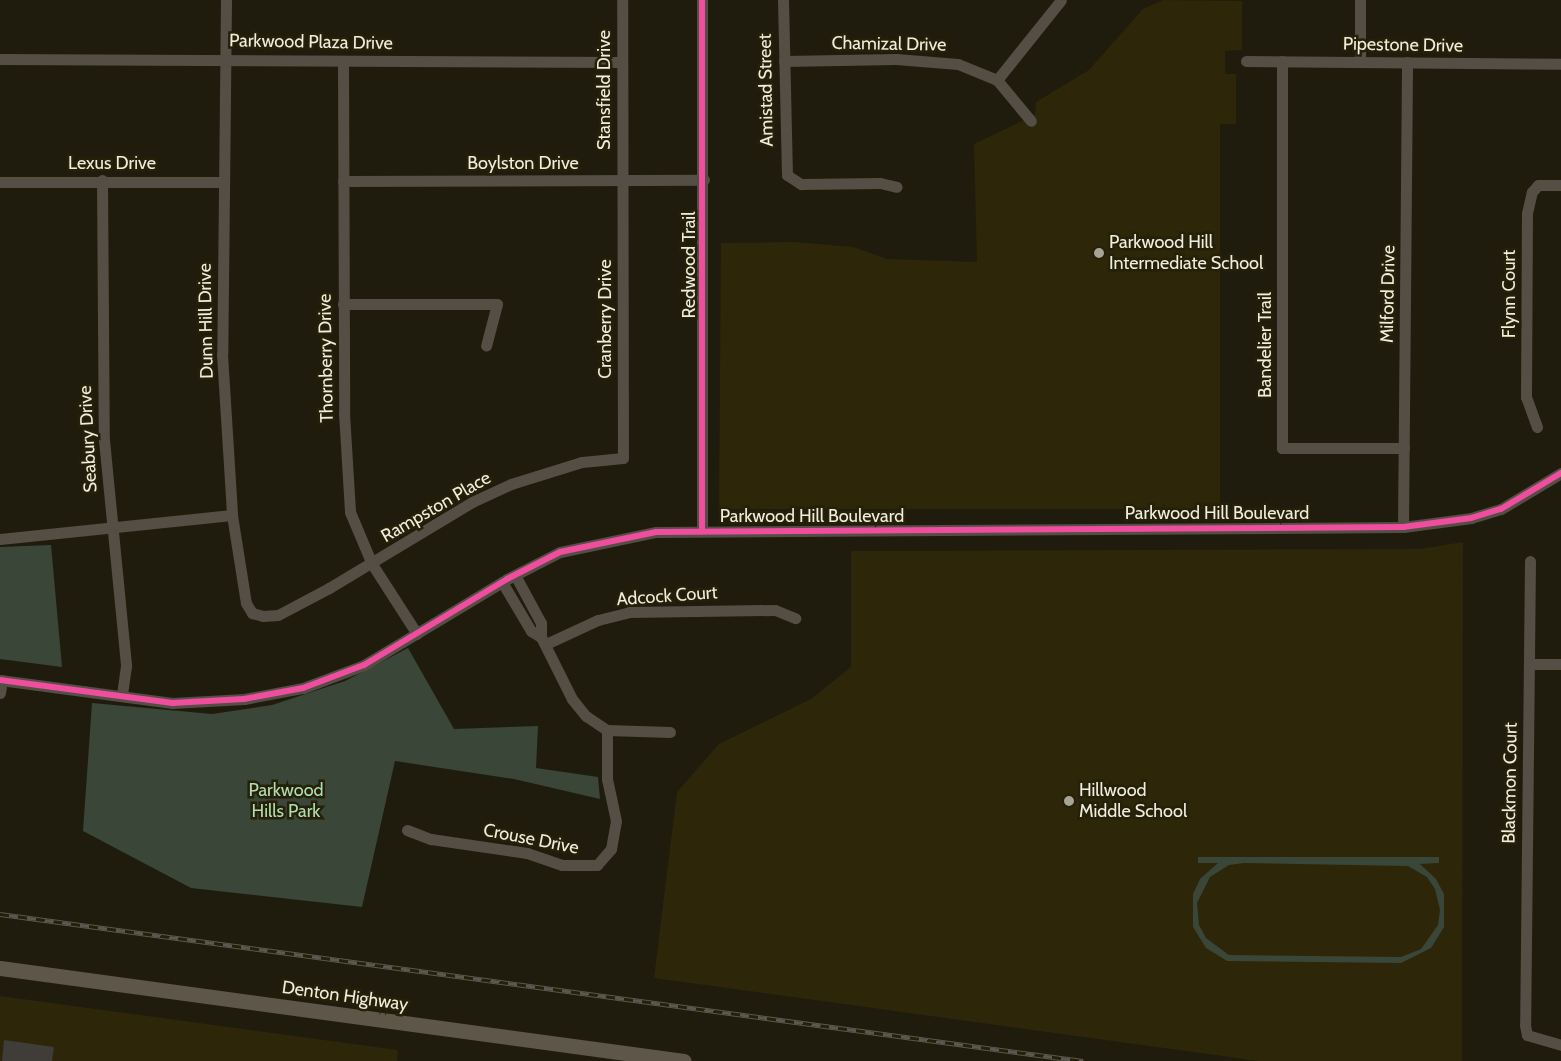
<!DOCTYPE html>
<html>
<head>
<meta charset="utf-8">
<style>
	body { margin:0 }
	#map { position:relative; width:1561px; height:1061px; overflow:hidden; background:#1f1c0e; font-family:Cabin,sans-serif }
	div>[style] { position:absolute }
	.built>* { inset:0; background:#2d2609 }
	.green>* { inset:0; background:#394638 }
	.building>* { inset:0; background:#403c37 }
	.minor>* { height:11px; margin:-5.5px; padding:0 5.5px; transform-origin:5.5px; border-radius:5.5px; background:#544e45 }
	.major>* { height:15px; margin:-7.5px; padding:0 7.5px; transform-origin:7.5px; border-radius:7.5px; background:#5e5648 }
	.rail>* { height:5px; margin-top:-2.5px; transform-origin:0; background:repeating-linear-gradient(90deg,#252008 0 9px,#5b584d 0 18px); box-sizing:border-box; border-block:1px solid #5b584d }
	.cycleway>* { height:6px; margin:-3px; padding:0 3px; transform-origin:3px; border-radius:3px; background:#ef4d9e }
	.dots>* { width:14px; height:14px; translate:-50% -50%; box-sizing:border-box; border:2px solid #252008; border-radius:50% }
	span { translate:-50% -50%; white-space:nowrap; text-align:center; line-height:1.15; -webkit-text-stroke:5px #252008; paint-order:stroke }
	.street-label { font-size:18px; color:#f0edde }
	.poi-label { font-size:18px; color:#f0edde }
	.left { translate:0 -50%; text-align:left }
	.park-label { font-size:18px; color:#afdcb4 }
</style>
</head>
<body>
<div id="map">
	<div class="built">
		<div style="clip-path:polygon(1163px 0,1242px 1px,1242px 50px,1225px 51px,1225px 74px,1236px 74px,1236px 124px,1220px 124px,1220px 509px,719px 509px,721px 243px,794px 242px,853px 247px,887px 259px,977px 262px,974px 144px,1035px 115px,1036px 102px,1089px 70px,1143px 9px)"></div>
		<div style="clip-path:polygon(1463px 542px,1462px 1061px,1259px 1061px,654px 978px,677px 792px,719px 744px,811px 699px,851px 667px,851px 551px,1420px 549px)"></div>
		<div style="clip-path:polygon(0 996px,398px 1050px,397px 1061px,0 1061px)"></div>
	</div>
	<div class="green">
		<div style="clip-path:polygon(51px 545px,62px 667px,0 659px,0 547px)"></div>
		<div style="clip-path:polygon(408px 648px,454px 729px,538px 726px,536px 768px,598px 777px,600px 799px,514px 779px,395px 761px,362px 907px,191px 888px,83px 831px,92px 703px,212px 714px,272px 705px,345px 681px)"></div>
		<div style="clip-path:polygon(evenodd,1198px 857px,1439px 857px,1439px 863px,1420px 864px,1436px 879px,1444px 894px,1444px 927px,1431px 948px,1401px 963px,1227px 961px,1206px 948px,1193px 927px,1193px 894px,1200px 879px,1218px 863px,1198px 863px,1198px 857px,1244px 863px,1408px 866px,1427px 877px,1435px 889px,1440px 910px,1438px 925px,1421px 949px,1401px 957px,1229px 955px,1206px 938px,1199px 925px,1197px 903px,1210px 877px,1229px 865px,1244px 863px)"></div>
	</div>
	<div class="building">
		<div style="clip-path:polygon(4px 1040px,54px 1047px,52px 1061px,2px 1061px)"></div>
	</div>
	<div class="minor">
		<div style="left:226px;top:0;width:354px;rotate:90.6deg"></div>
		<div style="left:222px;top:354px;width:161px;rotate:86.4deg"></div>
		<div style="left:232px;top:515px;width:89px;rotate:81deg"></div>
		<div style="left:246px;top:603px;width:12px;rotate:59deg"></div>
		<div style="left:252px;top:613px;width:11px;rotate:15deg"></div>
		<div style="left:263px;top:616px;width:15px;rotate:-4deg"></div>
		<div style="left:278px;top:615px;width:58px;rotate:-27.9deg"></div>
		<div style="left:329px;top:588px;width:167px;rotate:-31deg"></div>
		<div style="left:472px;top:502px;width:43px;rotate:-24.8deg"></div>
		<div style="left:511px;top:484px;width:74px;rotate:-17.2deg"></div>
		<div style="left:582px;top:462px;width:41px;rotate:-5.6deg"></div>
		<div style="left:623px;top:458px;width:458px;rotate:-90.1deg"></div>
		<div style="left:702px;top:0;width:531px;rotate:90deg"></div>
		<div style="left:783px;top:0;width:175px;rotate:88.7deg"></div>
		<div style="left:787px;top:175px;width:17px;rotate:33deg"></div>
		<div style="left:801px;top:184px;width:79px;rotate:-0.7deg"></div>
		<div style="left:880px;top:183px;width:17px;rotate:13deg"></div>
		<div style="left:0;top:59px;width:622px;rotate:0.28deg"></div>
		<div style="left:784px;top:61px;width:112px;rotate:-1deg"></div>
		<div style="left:896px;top:59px;width:62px;rotate:4.6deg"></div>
		<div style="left:958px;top:64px;width:42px;rotate:22.3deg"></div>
		<div style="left:997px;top:80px;width:53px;rotate:50.3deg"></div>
		<div style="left:1246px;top:61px;width:315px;rotate:0.5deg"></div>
		<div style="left:1282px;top:61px;width:387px;rotate:90deg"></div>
		<div style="left:1282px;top:448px;width:122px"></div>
		<div style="left:343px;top:62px;width:351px;rotate:89.8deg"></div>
		<div style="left:344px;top:413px;width:99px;rotate:86.5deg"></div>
		<div style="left:350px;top:512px;width:56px;rotate:67.1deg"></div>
		<div style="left:372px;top:564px;width:83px;rotate:57.3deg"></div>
		<div style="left:1360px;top:62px;width:62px;rotate:-90deg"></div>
		<div style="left:997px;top:80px;width:102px;rotate:-51.3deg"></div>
		<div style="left:102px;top:180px;width:260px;rotate:89.6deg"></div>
		<div style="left:104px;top:440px;width:227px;rotate:84.4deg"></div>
		<div style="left:126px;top:666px;width:29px;rotate:98deg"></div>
		<div style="left:343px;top:181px;width:361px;rotate:-0.2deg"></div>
		<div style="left:0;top:182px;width:223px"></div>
		<div style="left:343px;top:304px;width:154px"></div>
		<div style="left:497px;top:304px;width:43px;rotate:104.7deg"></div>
		<div style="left:1537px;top:427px;width:32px;rotate:-110deg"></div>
		<div style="left:1526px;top:397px;width:184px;rotate:-89.7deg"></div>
		<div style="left:1527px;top:213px;width:22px;rotate:-77deg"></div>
		<div style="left:1532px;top:192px;width:9px;rotate:-49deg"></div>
		<div style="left:1538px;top:185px;width:23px"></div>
		<div style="left:1403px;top:527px;width:465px;rotate:-89.5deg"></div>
		<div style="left:0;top:539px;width:233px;rotate:-5.9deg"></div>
		<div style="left:1530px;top:561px;width:464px;rotate:90.6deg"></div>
		<div style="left:1525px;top:1025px;width:10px;rotate:79deg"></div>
		<div style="left:1527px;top:1035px;width:35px;rotate:16deg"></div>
		<div style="left:515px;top:575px;width:55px;rotate:61.6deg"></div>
		<div style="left:541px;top:623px;width:14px;rotate:90deg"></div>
		<div style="left:541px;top:637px;width:69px;rotate:63.4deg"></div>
		<div style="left:572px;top:699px;width:22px;rotate:51deg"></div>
		<div style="left:586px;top:716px;width:25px;rotate:34deg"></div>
		<div style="left:607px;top:730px;width:63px;rotate:1.8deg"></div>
		<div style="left:502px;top:582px;width:57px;rotate:59.4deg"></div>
		<div style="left:531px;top:631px;width:12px;rotate:31deg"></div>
		<div style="left:546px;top:644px;width:57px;rotate:-24.8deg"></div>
		<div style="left:598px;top:620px;width:32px;rotate:-14deg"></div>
		<div style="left:629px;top:612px;width:146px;rotate:-0.8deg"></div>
		<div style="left:775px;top:610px;width:22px;rotate:22deg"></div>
		<div style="left:1529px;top:664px;width:32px"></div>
		<div style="left:0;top:680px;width:174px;rotate:7.6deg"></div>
		<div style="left:172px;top:703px;width:72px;rotate:-3.2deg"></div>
		<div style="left:244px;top:699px;width:60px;rotate:-10.6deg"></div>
		<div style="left:303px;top:688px;width:65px;rotate:-20.7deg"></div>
		<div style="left:364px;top:665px;width:167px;rotate:-31deg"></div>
		<div style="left:507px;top:579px;width:59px;rotate:-27deg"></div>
		<div style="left:560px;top:552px;width:98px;rotate:-11.8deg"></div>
		<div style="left:656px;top:532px;width:747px;rotate:-0.38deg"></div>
		<div style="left:1403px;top:527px;width:69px;rotate:-7.5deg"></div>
		<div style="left:1471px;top:518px;width:31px;rotate:-17deg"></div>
		<div style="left:1501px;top:509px;width:70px;rotate:-31deg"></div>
		<div style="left:0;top:693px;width:13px;rotate:-81deg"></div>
		<div style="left:407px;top:830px;width:26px;rotate:21deg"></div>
		<div style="left:431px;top:839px;width:97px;rotate:8.3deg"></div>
		<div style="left:527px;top:853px;width:37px;rotate:19deg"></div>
		<div style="left:562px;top:865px;width:35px"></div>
		<div style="left:597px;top:865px;width:21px;rotate:-49deg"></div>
		<div style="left:611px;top:849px;width:28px;rotate:-80deg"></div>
		<div style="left:616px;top:821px;width:43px;rotate:-102.1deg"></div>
		<div style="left:607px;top:779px;width:49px;rotate:-90deg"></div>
	</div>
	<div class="major">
		<div style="left:0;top:968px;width:690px;rotate:7.74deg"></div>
	</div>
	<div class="rail">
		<div style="left:0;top:914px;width:1093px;rotate:7.73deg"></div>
	</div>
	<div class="cycleway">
		<div style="left:702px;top:0;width:531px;rotate:90deg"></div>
		<div style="left:0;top:680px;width:174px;rotate:7.6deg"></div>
		<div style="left:172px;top:703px;width:72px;rotate:-3.2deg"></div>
		<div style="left:244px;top:699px;width:60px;rotate:-10.6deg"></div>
		<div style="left:303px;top:688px;width:65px;rotate:-20.7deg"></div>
		<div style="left:364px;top:665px;width:167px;rotate:-31deg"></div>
		<div style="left:507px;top:579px;width:59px;rotate:-27deg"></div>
		<div style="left:560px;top:552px;width:98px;rotate:-11.8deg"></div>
		<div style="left:656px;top:532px;width:747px;rotate:-0.38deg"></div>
		<div style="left:1403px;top:527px;width:69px;rotate:-7.5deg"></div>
		<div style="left:1471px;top:518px;width:31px;rotate:-17deg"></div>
		<div style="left:1501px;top:509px;width:70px;rotate:-31deg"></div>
	</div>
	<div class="dots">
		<div style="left:1099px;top:253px;background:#a7a495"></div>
		<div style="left:1069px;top:801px;background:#a7a495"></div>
	</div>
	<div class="street-label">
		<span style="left:311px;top:42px;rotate:1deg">Parkwood Plaza Drive</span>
		<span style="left:889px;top:44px;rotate:1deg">Chamizal Drive</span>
		<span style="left:1403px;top:45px;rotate:1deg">Pipestone Drive</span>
		<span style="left:604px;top:90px;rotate:-90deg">Stansfield Drive</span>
		<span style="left:766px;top:90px;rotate:-91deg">Amistad Street</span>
		<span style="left:112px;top:163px">Lexus Drive</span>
		<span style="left:523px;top:163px">Boylston Drive</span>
		<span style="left:689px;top:265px;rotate:-90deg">Redwood Trail</span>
		<span style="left:1388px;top:294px;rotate:-89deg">Milford Drive</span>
		<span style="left:1509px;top:294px;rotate:-90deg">Flynn Court</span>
		<span style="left:605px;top:319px;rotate:-90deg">Cranberry Drive</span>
		<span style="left:206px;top:321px;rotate:-91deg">Dunn Hill Drive</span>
		<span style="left:1265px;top:345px;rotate:-90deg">Bandelier Trail</span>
		<span style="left:326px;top:358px;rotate:-91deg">Thornberry Drive</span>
		<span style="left:88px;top:439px;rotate:-93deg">Seabury Drive</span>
		<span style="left:436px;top:507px;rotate:-30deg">Rampston Place</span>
		<span style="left:1217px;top:513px">Parkwood Hill Boulevard</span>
		<span style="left:812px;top:516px">Parkwood Hill Boulevard</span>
		<span style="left:667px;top:596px;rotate:-4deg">Adcock Court</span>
		<span style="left:1510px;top:783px;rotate:-89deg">Blackmon Court</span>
		<span style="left:531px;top:839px;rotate:11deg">Crouse Drive</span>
		<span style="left:345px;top:996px;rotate:8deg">Denton Highway</span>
	</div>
	<div class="poi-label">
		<span class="left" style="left:1109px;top:253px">Parkwood Hill<br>Intermediate School</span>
		<span class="left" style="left:1079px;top:801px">Hillwood<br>Middle School</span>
	</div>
	<div class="park-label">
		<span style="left:286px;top:801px">Parkwood<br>Hills Park</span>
	</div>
</div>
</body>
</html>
